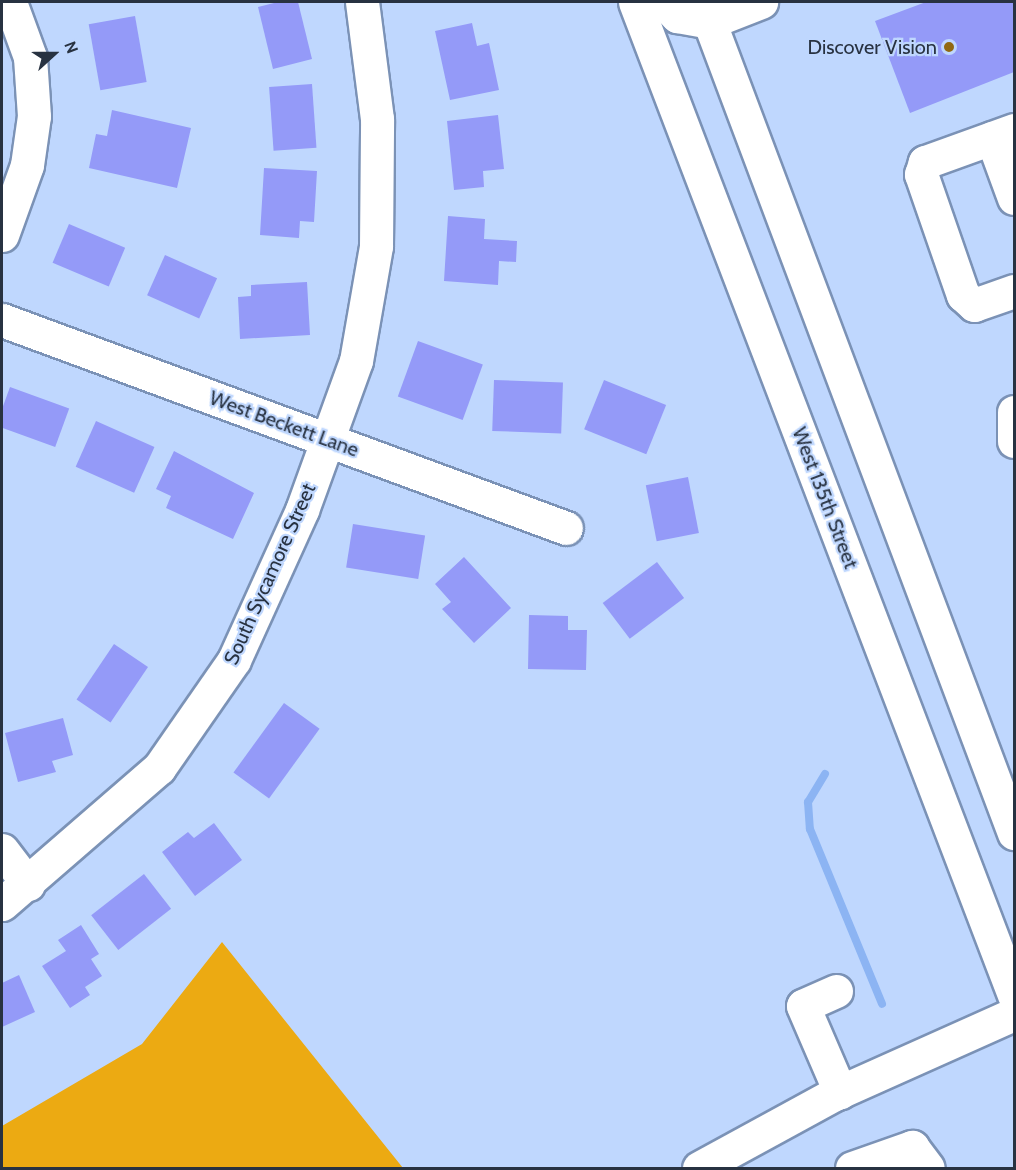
<!DOCTYPE html>
<html>
<head>
<meta charset="utf-8">
<style>
	body { margin:0 }
	#map { position:relative; width:1016px; height:1170px; overflow:hidden; background:#bfd7fe; font-family:Cabin,sans-serif }
	div>[style] { position:absolute }
	.green>* { inset:0; background:#ecaa12 }
	.stream>* { height:8px; margin:-4px; padding:0 4px; transform-origin:4px; border-radius:4px; background:#8cb4f3 }
	.building>* { inset:0; background:#949af8; transform-origin:0 0 }
	.roads { filter:drop-shadow(2px 0 #7b92b6) drop-shadow(-2px 0 #7b92b6) drop-shadow(0 2px #7b92b6) drop-shadow(0 -2px #7b92b6) }
	.minor>* { height:33px; margin:-16.5px; padding:0 16.5px; transform-origin:16.5px; border-radius:16.5px; background:#fff }
	.major>* { height:33px; margin:-16.5px; padding:0 16.5px; transform-origin:16.5px; border-radius:16.5px; background:#fff }
	.dots>* { width:16px; height:16px; translate:-50% -50%; box-sizing:border-box; border:3px solid #bfd7fe; border-radius:50% }
	span { translate:-50% -50%; white-space:nowrap; text-align:center; line-height:1.15; -webkit-text-stroke:4.5px #bfd7fe; paint-order:stroke }
	.poi-label { font-size:20px; color:#283241 }
	.right { translate:-100% -50%; text-align:right }
	.street-label { font-size:20px; color:#283241 }
	.frame { position:absolute; inset:0; border:3px solid #283241; pointer-events:none }
	.north { position:absolute; left:24px; top:24px; width:60px; height:60px; -webkit-text-stroke:4px #bfd7fe; paint-order:stroke; rotate:69deg; font-size:16px; font-weight:700; line-height:24px; text-align:center; color:#283241 }
	.north::after { content:''; display:block; margin:auto; width:21px; height:27px; background:#283241; clip-path:polygon(50% 0,100% 100%,50% 72%,0 100%) }
</style>
</head>
<body>
<div id="map">
	<div class="green">
		<div style="clip-path:polygon(222px 942px,403px 1168px,2px 1168px,2px 1126px,142px 1044px)"></div>
	</div>
	<div class="stream">
		<div style="left:825px;top:774px;width:33px;rotate:121deg"></div>
		<div style="left:808px;top:802px;width:27px;rotate:86deg"></div>
		<div style="left:810px;top:829px;width:189px;rotate:67.6deg"></div>
	</div>
	<div class="building">
		<div style="clip-path:polygon(278px 2px,298px 2px,312px 59px,273px 69px,258px 7px)"></div>
		<div style="clip-path:polygon(926px 2px,1014px 2px,1014px 72px,910px 113px,875px 21px)"></div>
		<div style="left:135px;top:16px;width:67px;height:47px;rotate:80deg"></div>
		<div style="clip-path:polygon(472px 23px,477px 46px,489px 43px,499px 90px,450px 100px,435px 31px)"></div>
		<div style="left:312px;top:84px;width:64px;height:43px;rotate:86deg"></div>
		<div style="clip-path:polygon(112px 110px,191px 128px,177px 188px,89px 168px,96px 134px,107px 136px)"></div>
		<div style="clip-path:polygon(498px 115px,504px 169px,483px 171px,484px 187px,454px 190px,447px 121px)"></div>
		<div style="clip-path:polygon(264px 168px,317px 171px,314px 222px,300px 221px,299px 238px,260px 235px)"></div>
		<div style="clip-path:polygon(448px 216px,485px 219px,484px 239px,517px 241px,516px 262px,499px 261px,498px 285px,444px 281px)"></div>
		<div style="left:69px;top:224px;width:61px;height:42px;rotate:23deg"></div>
		<div style="left:165px;top:255px;width:57px;height:44px;rotate:24deg"></div>
		<div style="clip-path:polygon(307px 282px,310px 335px,240px 339px,238px 297px,251px 296px,251px 285px)"></div>
		<div style="left:418px;top:341px;width:69px;height:59px;rotate:20deg"></div>
		<div style="left:494px;top:380px;width:69px;height:51px;rotate:2deg"></div>
		<div style="left:604px;top:380px;width:67px;height:53px;rotate:22deg"></div>
		<div style="left:10px;top:387px;width:63px;height:41px;rotate:20deg"></div>
		<div style="left:96px;top:421px;width:64px;height:50px;rotate:24deg"></div>
		<div style="clip-path:polygon(174px 451px,254px 493px,233px 539px,166px 508px,171px 496px,156px 489px)"></div>
		<div style="left:688px;top:477px;width:57px;height:43px;rotate:79deg"></div>
		<div style="left:353px;top:524px;width:73px;height:44px;rotate:9deg"></div>
		<div style="clip-path:polygon(464px 557px,511px 608px,474px 643px,442px 609px,451px 602px,435px 584px)"></div>
		<div style="left:657px;top:562px;width:45px;height:68px;rotate:53deg"></div>
		<div style="clip-path:polygon(529px 615px,568px 616px,568px 630px,587px 630px,586px 670px,528px 669px)"></div>
		<div style="left:114px;top:644px;width:41px;height:67px;rotate:34deg"></div>
		<div style="left:284px;top:703px;width:44px;height:86px;rotate:36deg"></div>
		<div style="clip-path:polygon(63px 718px,73px 755px,52px 761px,56px 772px,18px 782px,5px 733px)"></div>
		<div style="clip-path:polygon(214px 823px,242px 860px,195px 896px,162px 852px,188px 832px,194px 838px)"></div>
		<div style="left:144px;top:874px;width:44px;height:67px;rotate:52deg"></div>
		<div style="clip-path:polygon(81px 925px,99px 954px,91px 959px,102px 976px,85px 987px,90px 995px,70px 1008px,42px 966px,66px 951px,58px 940px)"></div>
		<div style="clip-path:polygon(19px 975px,35px 1012px,2px 1027px,2px 983px)"></div>
	</div>
	<div class="roads">
		<div class="minor">
			<div style="left:663px;top:2px;width:20px;rotate:45deg"></div>
			<div style="left:677px;top:16px;width:34px;rotate:10deg"></div>
			<div style="left:710px;top:22px;width:55px;rotate:-21.4deg"></div>
			<div style="left:1014px;top:130px;width:95px;rotate:160.2deg"></div>
			<div style="left:925px;top:162px;width:13px;rotate:108deg"></div>
			<div style="left:921px;top:174px;width:128px;rotate:70.9deg"></div>
			<div style="left:963px;top:295px;width:15px;rotate:42deg"></div>
			<div style="left:974px;top:305px;width:42px;rotate:-19.3deg"></div>
			<div style="left:992px;top:138px;width:64px;rotate:69.9deg"></div>
			<div style="left:2px;top:235px;width:74px;rotate:-70.3deg"></div>
			<div style="left:27px;top:165px;width:49px;rotate:-81.9deg"></div>
			<div style="left:34px;top:116px;width:59px;rotate:-93.9deg"></div>
			<div style="left:30px;top:57px;width:59px;rotate:-110deg"></div>
			<div style="left:2px;top:320px;width:601px;rotate:20.24deg"></div>
			<div style="left:1014px;top:412px;width:29px;rotate:90deg"></div>
			<div style="left:2px;top:850px;width:43px;rotate:52.6deg"></div>
			<div style="left:2px;top:904px;width:208px;rotate:-40.9deg"></div>
			<div style="left:159px;top:768px;width:131px;rotate:-55.2deg"></div>
			<div style="left:234px;top:660px;width:165px;rotate:-65.6deg"></div>
			<div style="left:302px;top:510px;width:158px;rotate:-70.1deg"></div>
			<div style="left:356px;top:361px;width:117px;rotate:-80.1deg"></div>
			<div style="left:376px;top:246px;width:127px;rotate:-89.5deg"></div>
			<div style="left:377px;top:119px;width:118px;rotate:-97.3deg"></div>
			<div style="left:836px;top:991px;width:36px;rotate:156deg"></div>
			<div style="left:803px;top:1006px;width:94px;rotate:66.7deg"></div>
			<div style="left:699px;top:1168px;width:155px;rotate:-28.6deg"></div>
			<div style="left:835px;top:1094px;width:196px;rotate:-24.1deg"></div>
			<div style="left:852px;top:1168px;width:64px;rotate:-19.3deg"></div>
			<div style="left:912px;top:1147px;width:26px;rotate:53deg"></div>
		</div>
		<div class="major">
			<div style="left:635px;top:2px;width:1063px;rotate:69.11deg"></div>
			<div style="left:702px;top:2px;width:888px;rotate:69.42deg"></div>
		</div>
	</div>
	<div class="dots">
		<div style="left:949px;top:47px;background:#916810"></div>
	</div>
	<div class="poi-label">
		<span class="right" style="left:937px;top:47px">Discover Vision</span>
	</div>
	<div class="street-label">
		<span style="left:284px;top:424px;rotate:20deg">West Beckett Lane</span>
		<span style="left:825px;top:498px;rotate:69deg">West 135th Street</span>
		<span style="left:270px;top:574px;rotate:-66deg">South Sycamore Street</span>
	</div>
	<div class="frame"></div>
	<div class="north">N</div>
</div>
</body>
</html>
